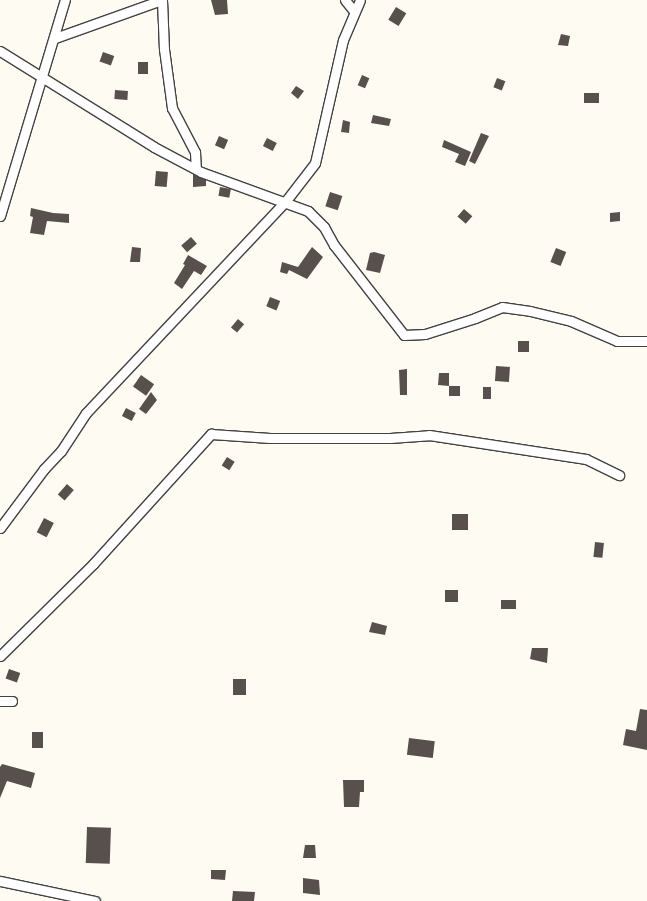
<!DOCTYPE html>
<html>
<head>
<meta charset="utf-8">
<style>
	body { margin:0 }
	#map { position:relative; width:647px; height:901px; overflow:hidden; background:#fefcf2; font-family:"Playfair Display",serif }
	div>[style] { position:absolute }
	.building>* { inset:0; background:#57504c; transform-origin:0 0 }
	.roads { filter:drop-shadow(1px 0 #424242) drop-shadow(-1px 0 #424242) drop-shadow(0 1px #424242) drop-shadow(0 -1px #424242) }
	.street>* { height:9px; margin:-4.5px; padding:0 4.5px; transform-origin:4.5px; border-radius:4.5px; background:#fff }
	span { translate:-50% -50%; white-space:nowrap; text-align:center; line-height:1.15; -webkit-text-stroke:4px #fff; paint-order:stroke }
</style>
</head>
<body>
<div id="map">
	<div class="building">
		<div style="clip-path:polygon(211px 0,227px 0,228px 14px,215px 15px)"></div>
		<div style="left:396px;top:7px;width:12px;height:15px;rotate:31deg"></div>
		<div style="clip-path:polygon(561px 34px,570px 36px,568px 46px,558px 45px)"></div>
		<div style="left:103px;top:52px;width:12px;height:10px;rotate:20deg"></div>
		<div style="left:138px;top:62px;width:10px;height:12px"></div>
		<div style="left:362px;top:75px;width:8px;height:11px;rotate:23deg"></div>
		<div style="left:497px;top:78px;width:9px;height:10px;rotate:21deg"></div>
		<div style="clip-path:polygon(296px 86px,304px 91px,298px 99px,291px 93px)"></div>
		<div style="left:115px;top:90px;width:13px;height:9px;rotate:4deg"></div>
		<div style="left:584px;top:93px;width:15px;height:10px"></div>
		<div style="clip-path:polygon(373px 115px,391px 119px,389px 126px,371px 123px)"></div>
		<div style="clip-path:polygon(343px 120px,350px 122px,349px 133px,341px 132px)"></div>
		<div style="clip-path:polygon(481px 133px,489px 136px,475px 164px,469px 161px)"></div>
		<div style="left:219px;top:136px;width:10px;height:10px;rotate:24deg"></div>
		<div style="left:267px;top:138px;width:11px;height:9px;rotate:27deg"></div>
		<div style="clip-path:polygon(444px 140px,471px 152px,465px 166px,455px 162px,459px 154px,442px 147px)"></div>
		<div style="left:156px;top:171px;width:12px;height:15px;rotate:5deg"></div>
		<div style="clip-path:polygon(193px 174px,206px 180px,206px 186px,193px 187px)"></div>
		<div style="left:220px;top:187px;width:11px;height:9px;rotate:10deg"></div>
		<div style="left:330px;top:192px;width:13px;height:15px;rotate:18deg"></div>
		<div style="clip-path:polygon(31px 208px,53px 213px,69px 214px,69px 223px,47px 221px,44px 235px,30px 233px,33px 217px,30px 216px)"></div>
		<div style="left:464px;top:209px;width:11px;height:10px;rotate:41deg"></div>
		<div style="clip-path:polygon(620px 212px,620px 221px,610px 222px,610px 213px)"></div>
		<div style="left:191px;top:237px;width:9px;height:13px;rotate:49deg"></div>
		<div style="clip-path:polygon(132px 247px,141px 248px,140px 262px,130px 262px)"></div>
		<div style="clip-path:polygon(312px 247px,323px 257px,307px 279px,289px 270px,287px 274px,280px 272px,282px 262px,298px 267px)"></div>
		<div style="left:556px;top:248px;width:11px;height:15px;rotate:22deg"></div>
		<div style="clip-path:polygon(374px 252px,385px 255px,380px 273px,366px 270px,370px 253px)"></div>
		<div style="clip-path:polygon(188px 255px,207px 266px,201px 275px,194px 271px,182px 289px,174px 283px,185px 265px,183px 264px)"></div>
		<div style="left:270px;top:297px;width:11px;height:10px;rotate:22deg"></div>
		<div style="left:238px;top:319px;width:8px;height:11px;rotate:40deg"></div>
		<div style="left:518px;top:341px;width:11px;height:11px"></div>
		<div style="left:496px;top:366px;width:14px;height:15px;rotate:4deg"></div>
		<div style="clip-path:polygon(407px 369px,407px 395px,400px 395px,399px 370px)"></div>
		<div style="clip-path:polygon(439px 373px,449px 373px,449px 386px,438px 385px)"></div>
		<div style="left:141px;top:375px;width:16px;height:14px;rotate:35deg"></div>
		<div style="left:449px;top:386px;width:11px;height:10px"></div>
		<div style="left:483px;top:387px;width:8px;height:12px"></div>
		<div style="clip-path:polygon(151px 392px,157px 400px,146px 414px,139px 409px)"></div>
		<div style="left:126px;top:408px;width:11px;height:9px;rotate:27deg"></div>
		<div style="left:227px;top:457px;width:9px;height:10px;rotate:32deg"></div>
		<div style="left:67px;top:484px;width:9px;height:14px;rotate:41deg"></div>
		<div style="left:452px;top:514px;width:16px;height:16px"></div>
		<div style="left:44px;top:518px;width:11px;height:16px;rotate:27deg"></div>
		<div style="left:595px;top:542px;width:9px;height:15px;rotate:6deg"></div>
		<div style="left:445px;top:590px;width:13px;height:12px"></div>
		<div style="left:501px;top:600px;width:15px;height:9px"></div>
		<div style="clip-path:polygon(372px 622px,387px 626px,385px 635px,369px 632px)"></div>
		<div style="clip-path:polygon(532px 648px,548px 648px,547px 663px,530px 659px)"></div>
		<div style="left:9px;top:669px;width:12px;height:10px;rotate:20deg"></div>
		<div style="left:233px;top:679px;width:13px;height:16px"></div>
		<div style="clip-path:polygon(640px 709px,647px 710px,647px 750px,623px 745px,626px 729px,636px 731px)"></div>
		<div style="left:43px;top:732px;width:16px;height:11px;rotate:90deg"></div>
		<div style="left:409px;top:738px;width:26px;height:17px;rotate:7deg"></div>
		<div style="clip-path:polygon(2px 764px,35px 773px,31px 788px,7px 781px,0 798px,0 767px)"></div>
		<div style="clip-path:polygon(343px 780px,364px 780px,364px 792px,360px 792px,359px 807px,344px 807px)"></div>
		<div style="left:87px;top:827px;width:24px;height:36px;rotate:2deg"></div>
		<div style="clip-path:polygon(305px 845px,315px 845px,316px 858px,303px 858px)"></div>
		<div style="clip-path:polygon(211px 870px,226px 870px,225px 880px,211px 879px)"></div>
		<div style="clip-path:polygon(303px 878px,319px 880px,320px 895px,303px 893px)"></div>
		<div style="clip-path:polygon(233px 891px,255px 892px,254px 901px,232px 901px)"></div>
	</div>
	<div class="roads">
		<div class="street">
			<div style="left:162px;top:0;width:49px;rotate:87.7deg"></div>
			<div style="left:164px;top:49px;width:60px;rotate:82.3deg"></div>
			<div style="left:172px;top:108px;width:50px;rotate:62.4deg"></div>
			<div style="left:195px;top:152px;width:17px;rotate:87deg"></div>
			<div style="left:345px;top:0;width:14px;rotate:51deg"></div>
			<div style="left:55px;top:38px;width:113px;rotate:-19.7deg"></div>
			<div style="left:0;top:51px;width:181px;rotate:31.9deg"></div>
			<div style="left:154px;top:147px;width:53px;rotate:28deg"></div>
			<div style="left:201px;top:172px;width:114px;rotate:20deg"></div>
			<div style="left:308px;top:211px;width:23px;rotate:45deg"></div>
			<div style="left:324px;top:227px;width:21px;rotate:61deg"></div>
			<div style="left:334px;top:245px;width:114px;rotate:52.1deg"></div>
			<div style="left:404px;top:335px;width:21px;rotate:-3deg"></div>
			<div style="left:425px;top:334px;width:52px;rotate:-17.7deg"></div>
			<div style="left:475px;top:318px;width:29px;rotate:-22deg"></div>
			<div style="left:502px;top:307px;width:28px;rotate:8deg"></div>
			<div style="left:530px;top:311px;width:42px;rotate:13.7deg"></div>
			<div style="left:571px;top:321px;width:50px;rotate:23.5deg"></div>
			<div style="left:617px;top:341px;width:30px"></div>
			<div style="left:0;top:216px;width:226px;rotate:-73.3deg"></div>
			<div style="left:0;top:528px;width:74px;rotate:-53.3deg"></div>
			<div style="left:44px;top:469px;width:25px;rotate:-47deg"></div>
			<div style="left:61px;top:451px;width:45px;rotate:-56.7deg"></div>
			<div style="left:86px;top:413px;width:290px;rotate:-46.7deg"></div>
			<div style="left:285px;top:202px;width:49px;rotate:-52.4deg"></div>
			<div style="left:315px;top:163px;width:126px;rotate:-77.2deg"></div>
			<div style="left:343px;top:40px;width:43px;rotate:-67deg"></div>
			<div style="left:0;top:656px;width:131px;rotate:-44.7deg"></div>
			<div style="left:93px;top:564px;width:176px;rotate:-47.8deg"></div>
			<div style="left:211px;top:434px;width:59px;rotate:3.9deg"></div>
			<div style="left:270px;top:438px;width:120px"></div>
			<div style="left:390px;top:438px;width:39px;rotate:-4deg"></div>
			<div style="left:429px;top:435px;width:159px;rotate:8.7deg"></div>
			<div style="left:586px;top:459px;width:37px;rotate:26deg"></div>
			<div style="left:0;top:701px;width:12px"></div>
			<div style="left:0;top:881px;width:97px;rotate:11.9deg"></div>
		</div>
	</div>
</div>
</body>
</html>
